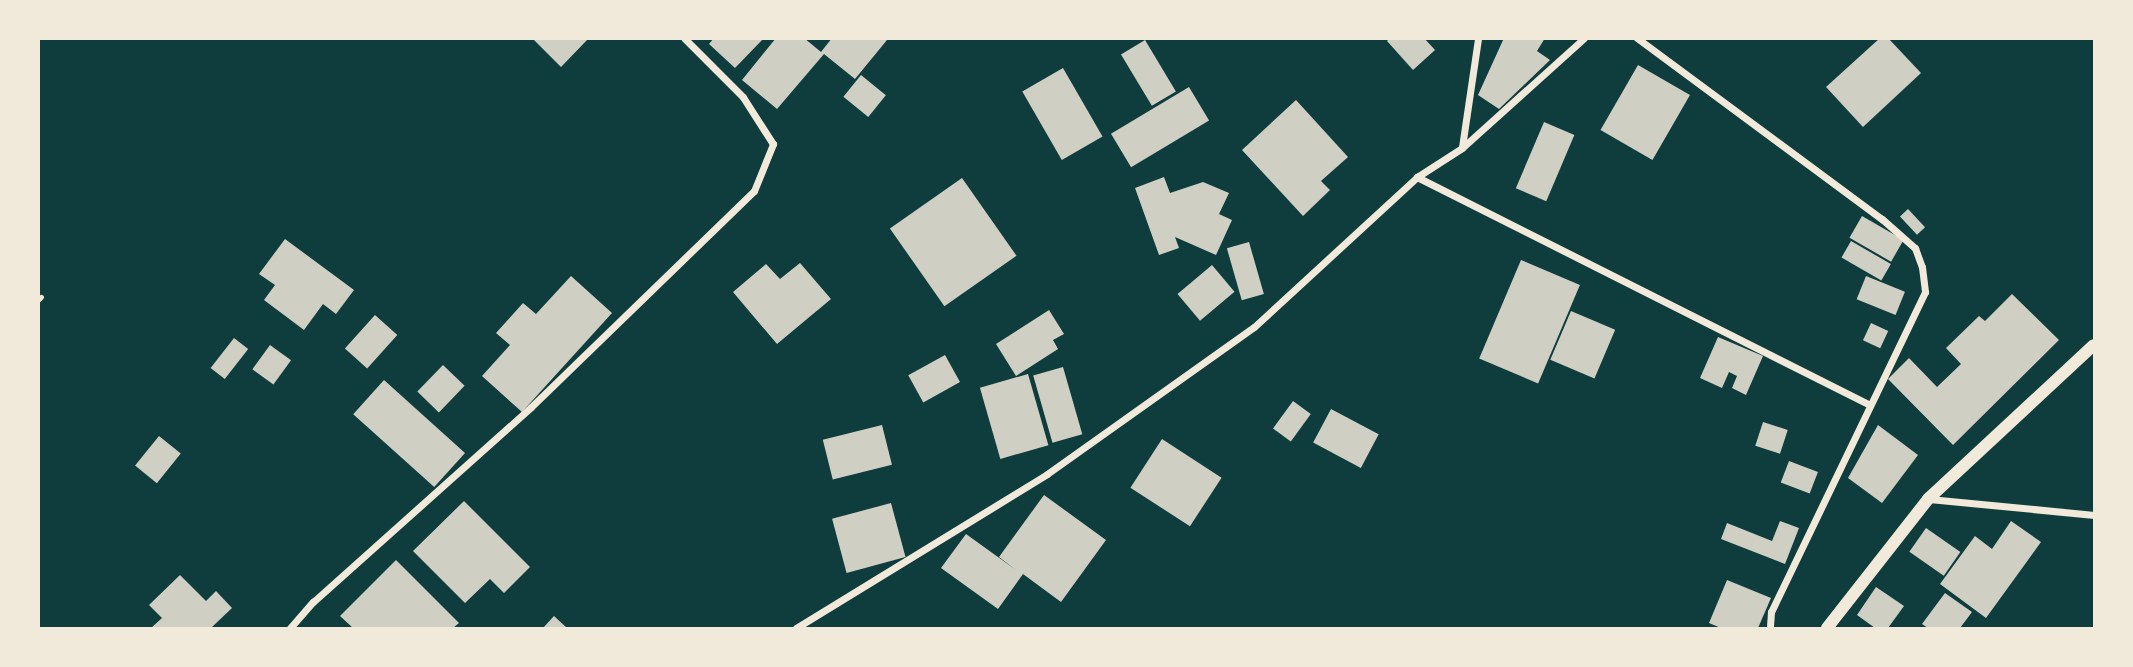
<!DOCTYPE html>
<html>
<head>
<meta charset="utf-8">
<style>
	body { margin:0 }
	#map { position:relative; width:2133px; height:667px; overflow:hidden; background:#0f3d3e; font-family:Signika,sans-serif }
	div>[style] { position:absolute }
	.building>* { inset:0; background:#cfcfc3; transform-origin:0 0 }
	.path>* { height:4.5px; margin:-2.25px; padding:0 2.25px; transform-origin:2.25px; border-radius:2.25px; background:#f1e9da }
	.minor>* { height:7px; margin:-3.5px; padding:0 3.5px; transform-origin:3.5px; border-radius:3.5px; background:#f1e9da }
	.tertiary>* { height:12px; margin:-6px; padding:0 6px; transform-origin:6px; border-radius:6px; background:#f1e9da }
	span { translate:-50% -50%; white-space:nowrap; text-align:center; line-height:1.15; -webkit-text-stroke:7px #f1e9da; paint-order:stroke }
	.frame { position:absolute; inset:0; border:40px solid #f1e9da; pointer-events:none }
</style>
</head>
<body>
<div id="map">
	<div class="building">
		<div style="clip-path:polygon(532px 38px,589px 38px,561px 67px)"></div>
		<div style="clip-path:polygon(714px 38px,764px 38px,735px 68px,709px 44px)"></div>
		<div style="clip-path:polygon(776px 38px,804px 38px,821px 52px,832px 38px,887px 40px,855px 79px,824px 54px,777px 109px,742px 80px)"></div>
		<div style="clip-path:polygon(1390px 38px,1424px 38px,1435px 50px,1413px 70px,1387px 41px)"></div>
		<div style="clip-path:polygon(1504px 38px,1545px 38px,1537px 51px,1550px 60px,1499px 109px,1478px 95px)"></div>
		<div style="clip-path:polygon(1880px 38px,1888px 38px,1921px 73px,1863px 127px,1826px 87px)"></div>
		<div style="left:1145px;top:40px;width:60px;height:28px;rotate:59deg"></div>
		<div style="left:1638px;top:65px;width:60px;height:75px;rotate:30deg"></div>
		<div style="left:1063px;top:68px;width:79px;height:47px;rotate:60deg"></div>
		<div style="left:861px;top:75px;width:32px;height:28px;rotate:39deg"></div>
		<div style="left:1189px;top:87px;width:39px;height:91px;rotate:59deg"></div>
		<div style="clip-path:polygon(1296px 100px,1348px 157px,1321px 181px,1330px 190px,1303px 216px,1242px 150px)"></div>
		<div style="left:1544px;top:122px;width:33px;height:72px;rotate:23deg"></div>
		<div style="clip-path:polygon(1164px 177px,1170px 193px,1203px 182px,1229px 193px,1219px 214px,1232px 220px,1216px 255px,1175px 237px,1179px 248px,1159px 255px,1135px 188px)"></div>
		<div style="left:962px;top:178px;width:95px;height:88px;rotate:55deg"></div>
		<div style="left:1908px;top:209px;width:25px;height:11px;rotate:47deg"></div>
		<div style="left:1862px;top:216px;width:48px;height:25px;rotate:30deg"></div>
		<div style="clip-path:polygon(285px 239px,354px 290px,336px 314px,323px 304px,304px 330px,264px 300px,275px 285px,259px 274px)"></div>
		<div style="left:1851px;top:241px;width:46px;height:19px;rotate:30deg"></div>
		<div style="left:1249px;top:242px;width:54px;height:23px;rotate:74deg"></div>
		<div style="left:1521px;top:260px;width:64px;height:107px;rotate:23deg"></div>
		<div style="clip-path:polygon(800px 263px,831px 299px,777px 344px,733px 292px,766px 264px,780px 279px)"></div>
		<div style="left:1212px;top:265px;width:35px;height:45px;rotate:50deg"></div>
		<div style="clip-path:polygon(571px 276px,612px 313px,522px 412px,482px 376px,510px 345px,496px 333px,523px 303px,536px 314px)"></div>
		<div style="left:1866px;top:276px;width:42px;height:25px;rotate:22deg"></div>
		<div style="clip-path:polygon(2012px 294px,2059px 340px,1953px 445px,1888px 379px,1909px 358px,1937px 387px,1961px 364px,1946px 348px,1979px 316px,1985px 321px)"></div>
		<div style="clip-path:polygon(1049px 310px,1064px 334px,1053px 340px,1058px 349px,1016px 376px,996px 344px)"></div>
		<div style="left:1571px;top:311px;width:48px;height:53px;rotate:23deg"></div>
		<div style="left:375px;top:315px;width:30px;height:45px;rotate:42deg"></div>
		<div style="left:1871px;top:323px;width:19px;height:19px;rotate:25deg"></div>
		<div style="clip-path:polygon(1718px 337px,1763px 356px,1746px 395px,1732px 388px,1737px 376px,1729px 372px,1722px 388px,1700px 378px)"></div>
		<div style="left:234px;top:338px;width:18px;height:38px;rotate:38deg"></div>
		<div style="left:270px;top:345px;width:26px;height:30px;rotate:36deg"></div>
		<div style="left:945px;top:355px;width:31px;height:42px;rotate:61deg"></div>
		<div style="left:443px;top:365px;width:30px;height:37px;rotate:44deg"></div>
		<div style="left:1063px;top:367px;width:70px;height:31px;rotate:74deg"></div>
		<div style="left:1028px;top:374px;width:74px;height:50px;rotate:74deg"></div>
		<div style="left:384px;top:380px;width:109px;height:46px;rotate:42deg"></div>
		<div style="left:1293px;top:401px;width:22px;height:34px;rotate:36deg"></div>
		<div style="left:1331px;top:409px;width:54px;height:38px;rotate:28deg"></div>
		<div style="left:1763px;top:422px;width:26px;height:25px;rotate:18deg"></div>
		<div style="left:882px;top:425px;width:41px;height:61px;rotate:76deg"></div>
		<div style="clip-path:polygon(1878px 425px,1918px 455px,1882px 503px,1848px 478px)"></div>
		<div style="left:159px;top:436px;width:28px;height:38px;rotate:39deg"></div>
		<div style="left:1162px;top:439px;width:71px;height:58px;rotate:33deg"></div>
		<div style="left:1789px;top:461px;width:31px;height:23px;rotate:21deg"></div>
		<div style="clip-path:polygon(1044px 495px,1106px 540px,1061px 602px,1023px 574px,998px 609px,941px 568px,966px 534px,1016px 570px,999px 557px)"></div>
		<div style="clip-path:polygon(464px 501px,530px 567px,504px 593px,490px 579px,465px 603px,413px 551px)"></div>
		<div style="left:891px;top:503px;width:56px;height:61px;rotate:75deg"></div>
		<div style="clip-path:polygon(1780px 521px,1799px 528px,1785px 564px,1721px 539px,1727px 523px,1772px 541px)"></div>
		<div style="clip-path:polygon(2011px 521px,2041px 542px,1986px 618px,1940px 584px,1975px 536px,1992px 549px)"></div>
		<div style="left:1926px;top:528px;width:42px;height:29px;rotate:35deg"></div>
		<div style="clip-path:polygon(396px 560px,459px 623px,453px 628px,353px 628px,340px 616px)"></div>
		<div style="clip-path:polygon(180px 575px,206px 601px,216px 591px,232px 608px,211px 628px,151px 628px,162px 618px,149px 605px)"></div>
		<div style="clip-path:polygon(1727px 580px,1771px 598px,1758px 628px,1721px 628px,1709px 623px)"></div>
		<div style="clip-path:polygon(1876px 587px,1904px 606px,1888px 628px,1875px 628px,1857px 615px)"></div>
		<div style="clip-path:polygon(1945px 593px,1972px 612px,1960px 628px,1928px 628px,1922px 624px)"></div>
		<div style="clip-path:polygon(554px 616px,567px 628px,543px 628px)"></div>
	</div>
	<div class="path">
		<div style="left:38px;top:300px;width:4px;rotate:-45deg"></div>
	</div>
	<div class="minor">
		<div style="left:1637px;top:38px;width:305px;rotate:36.5deg"></div>
		<div style="left:1882px;top:219px;width:44px;rotate:41.3deg"></div>
		<div style="left:1915px;top:248px;width:20px;rotate:70deg"></div>
		<div style="left:1922px;top:267px;width:25px;rotate:83deg"></div>
		<div style="left:1925px;top:292px;width:355px;rotate:115.7deg"></div>
		<div style="left:1771px;top:612px;width:16px;rotate:94deg"></div>
		<div style="left:1462px;top:147px;width:110px;rotate:-81.6deg"></div>
		<div style="left:1417px;top:177px;width:507px;rotate:26.72deg"></div>
		<div style="left:1929px;top:499px;width:166px;rotate:5.5deg"></div>
		<div style="left:290px;top:628px;width:35px;rotate:-49deg"></div>
		<div style="left:313px;top:602px;width:292px;rotate:-41.8deg"></div>
		<div style="left:531px;top:407px;width:310px;rotate:-44.1deg"></div>
		<div style="left:754px;top:191px;width:51px;rotate:-68deg"></div>
		<div style="left:773px;top:144px;width:56px;rotate:-122.6deg"></div>
		<div style="left:743px;top:97px;width:83px;rotate:-135deg"></div>
		<div style="left:796px;top:628px;width:294px;rotate:-31.5deg"></div>
		<div style="left:1047px;top:474px;width:254px;rotate:-35.4deg"></div>
		<div style="left:1254px;top:327px;width:222px;rotate:-42.6deg"></div>
		<div style="left:1417px;top:177px;width:54px;rotate:-32.8deg"></div>
		<div style="left:1462px;top:148px;width:164px;rotate:-42deg"></div>
	</div>
	<div class="tertiary">
		<div style="left:1827px;top:628px;width:164px;rotate:-51.9deg"></div>
		<div style="left:1928px;top:499px;width:226px;rotate:-42.9deg"></div>
	</div>
	<div class="frame"></div>
</div>
</body>
</html>
